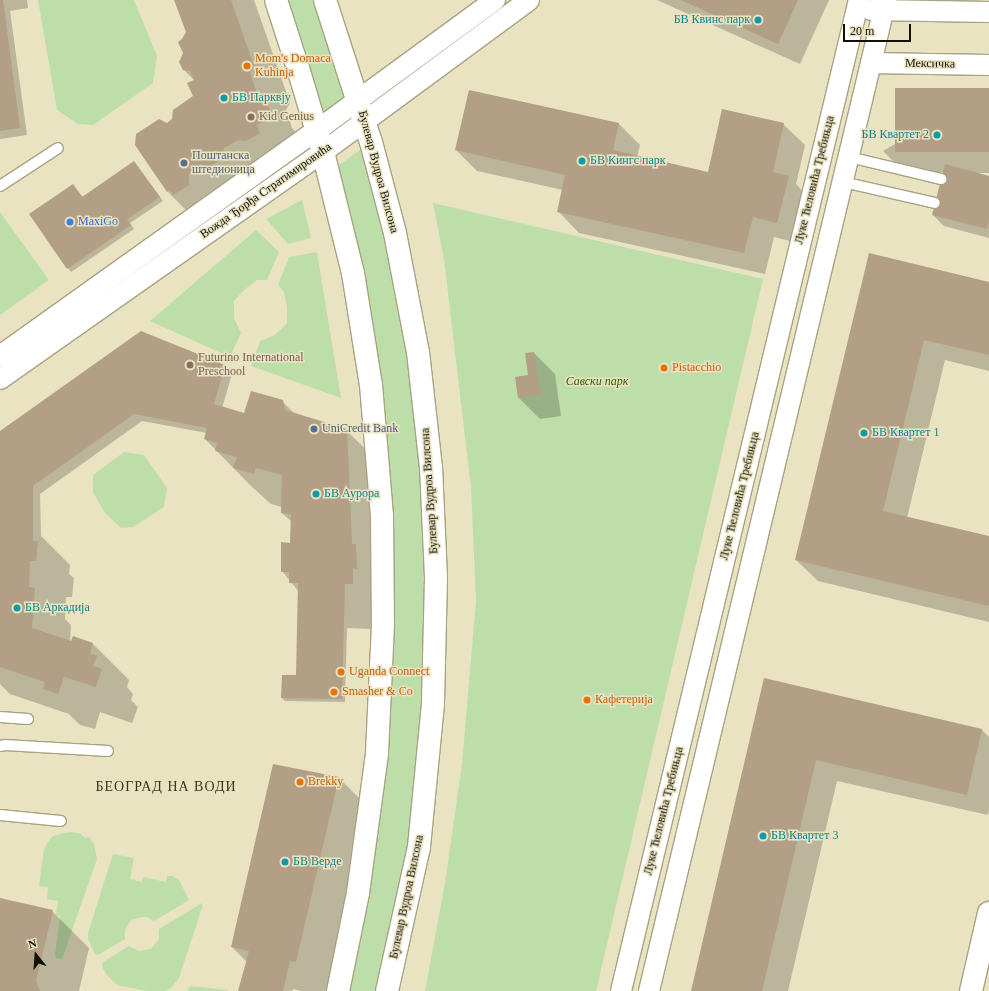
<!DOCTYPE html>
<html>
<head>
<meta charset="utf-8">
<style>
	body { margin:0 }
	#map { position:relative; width:989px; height:991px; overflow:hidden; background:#e9e3c2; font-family:"Times New Roman",serif }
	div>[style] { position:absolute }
	.green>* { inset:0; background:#bedea9 }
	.shadow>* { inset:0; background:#0003 }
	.building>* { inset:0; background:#b29f85; transform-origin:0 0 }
	.roads { filter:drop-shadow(1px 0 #a8a283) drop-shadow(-1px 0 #a8a283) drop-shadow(0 1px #a8a283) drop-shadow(0 -1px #a8a283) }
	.lane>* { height:10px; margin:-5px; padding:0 5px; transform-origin:5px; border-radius:5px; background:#fff }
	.street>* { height:20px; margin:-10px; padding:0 10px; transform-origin:10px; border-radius:10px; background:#fff }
	.secondary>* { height:22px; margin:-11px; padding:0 11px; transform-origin:11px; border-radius:11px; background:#fff }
	.dots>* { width:11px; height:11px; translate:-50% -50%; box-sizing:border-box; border:2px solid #e9e3c2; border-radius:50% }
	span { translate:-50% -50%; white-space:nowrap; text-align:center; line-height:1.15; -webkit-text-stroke:3px #e9e3c2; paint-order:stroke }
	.culture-label { font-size:12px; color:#0d838f }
	.right { translate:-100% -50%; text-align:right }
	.left { translate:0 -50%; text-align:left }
	.food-label { font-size:12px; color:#c56008 }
	.street-label { font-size:12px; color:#121005 }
	.education-label { font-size:12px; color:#785e54 }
	.service-label { font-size:12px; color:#4e5e75 }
	.shop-label { font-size:12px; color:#366cbe }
	.park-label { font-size:12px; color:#325c00; font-style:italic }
	.quarter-label { font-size:14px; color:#3b351a; letter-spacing:1px }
	.north { position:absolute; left:16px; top:935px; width:40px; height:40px; -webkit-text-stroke:3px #e9e3c2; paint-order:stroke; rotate:343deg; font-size:11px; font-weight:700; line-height:16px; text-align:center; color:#121005 }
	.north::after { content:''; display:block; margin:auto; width:14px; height:18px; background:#121005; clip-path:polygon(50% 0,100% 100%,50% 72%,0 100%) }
	.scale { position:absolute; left:843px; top:24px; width:68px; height:18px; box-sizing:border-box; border:2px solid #121005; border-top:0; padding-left:5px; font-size:12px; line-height:14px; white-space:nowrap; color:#121005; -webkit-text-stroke:3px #e9e3c2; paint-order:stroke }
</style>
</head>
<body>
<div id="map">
	<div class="green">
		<div style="clip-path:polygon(38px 0,134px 0,157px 56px,153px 83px,93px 125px,78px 124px,57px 110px)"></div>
		<div style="clip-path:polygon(276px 0,325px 0,358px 101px,316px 131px)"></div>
		<div style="clip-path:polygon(371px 142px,418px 352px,433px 704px,387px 991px,338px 991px,358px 893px,382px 516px,328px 173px)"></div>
		<div style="clip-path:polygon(302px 200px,311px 238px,288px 244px,266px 219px)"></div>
		<div style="clip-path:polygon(433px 203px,763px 279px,596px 991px,425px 991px,445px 883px,462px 764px,476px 601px,471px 488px,444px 259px)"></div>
		<div style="clip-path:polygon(0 212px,49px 280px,0 315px)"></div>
		<div style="clip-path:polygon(256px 230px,279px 252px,267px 280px,257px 280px,244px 290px,234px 301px,234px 318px,241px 333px,230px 357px,150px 321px)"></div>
		<div style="clip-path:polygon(317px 252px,341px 398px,251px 366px,260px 341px,275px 335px,287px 323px,287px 307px,284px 292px,278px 285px,289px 257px)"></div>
		<div style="clip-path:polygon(124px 452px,144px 455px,167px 488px,164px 507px,133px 527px,121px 528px,105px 513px,93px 492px,93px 475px)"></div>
		<div style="clip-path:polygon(72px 832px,81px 834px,85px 838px,89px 837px,94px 844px,97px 859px,62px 959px,56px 958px,55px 955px,60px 916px,56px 915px,58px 901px,47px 899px,48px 887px,39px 886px,44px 849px,48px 842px,53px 836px,63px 833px)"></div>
		<div style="clip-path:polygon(113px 854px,134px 858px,130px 879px,142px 882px,143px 877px,166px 882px,167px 876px,173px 876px,179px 880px,189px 900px,154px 921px,147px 917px,142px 917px,131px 920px,125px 930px,125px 939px,98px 955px,95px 954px,88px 939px,88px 933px)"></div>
		<div style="clip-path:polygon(202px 903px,202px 908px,179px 978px,171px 988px,165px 991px,146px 991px,117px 985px,107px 975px,102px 967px,103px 962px,129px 946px,139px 951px,151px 949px,159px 939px,159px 929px)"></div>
		<div style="clip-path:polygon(190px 986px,227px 990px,229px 991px,187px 991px)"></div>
	</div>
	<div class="shadow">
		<div style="clip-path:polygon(0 0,27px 0,28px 8px,10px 11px,27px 135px,0 139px)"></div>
		<div style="clip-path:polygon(175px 0,254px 0,290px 103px,286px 110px,292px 128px,303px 139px,308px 153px,204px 228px,168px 192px,136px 145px,167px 124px,194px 97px,195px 81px,184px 70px,183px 40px,187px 32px)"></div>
		<div style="clip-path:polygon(657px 0,829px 0,800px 64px)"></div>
		<div style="clip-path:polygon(989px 89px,989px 173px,976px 173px,989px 177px,989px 238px,944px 226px,933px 215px,944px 172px,904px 172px,883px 151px)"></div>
		<div style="clip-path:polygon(619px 124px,640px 145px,637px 157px,708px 173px,783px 124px,805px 145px,796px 184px,809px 198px,798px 243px,774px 237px,765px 274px,579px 233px,558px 211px,563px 190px,477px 171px,456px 150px)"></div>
		<div style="clip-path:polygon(134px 162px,163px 201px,130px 223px,134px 229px,71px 272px,31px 214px,73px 185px,83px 197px)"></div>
		<div style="clip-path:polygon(870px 254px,989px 283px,989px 371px,945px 360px,907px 518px,989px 537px,989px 622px,818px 581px,796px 560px)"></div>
		<div style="clip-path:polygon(534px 353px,555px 374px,561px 416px,540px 419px,519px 398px,530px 376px)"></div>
		<div style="clip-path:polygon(225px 366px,232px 374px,222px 408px,245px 414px,282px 401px,295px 414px,346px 430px,383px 466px,373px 629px,347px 628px,345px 702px,285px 701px,282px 698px,297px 676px,299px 592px,282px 571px,291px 544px,292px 522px,282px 513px,282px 507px,271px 504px,252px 487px,205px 439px,207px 433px,142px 421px,40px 494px,41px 536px,70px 565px,69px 574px,74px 578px,72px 597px,66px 597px,65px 619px,71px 625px,70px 642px,93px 644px,129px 680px,127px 687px,133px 694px,131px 700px,138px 707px,132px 723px,100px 712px,95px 729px,80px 725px,69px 714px,10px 694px,0 684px,0 432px)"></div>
		<div style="clip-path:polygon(765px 679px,982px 730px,989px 737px,989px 810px,988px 815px,837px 781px,788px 991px,692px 991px)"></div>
		<div style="clip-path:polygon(339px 778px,375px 814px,334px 991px,301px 991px,293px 989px,292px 991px,240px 991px,247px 962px,232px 947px)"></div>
		<div style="clip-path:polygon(0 899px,52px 911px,89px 948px,79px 991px,0 991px)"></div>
	</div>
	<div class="building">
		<div style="clip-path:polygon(0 0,3px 0,20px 128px,0 131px)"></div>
		<div style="clip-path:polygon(174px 0,231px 0,254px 66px,250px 73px,259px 100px,267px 101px,272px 117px,257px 125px,260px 133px,246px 141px,238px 140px,224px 148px,223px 158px,202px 172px,196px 170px,189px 175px,189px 185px,173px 195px,170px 190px,167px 192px,135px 145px,136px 134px,159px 119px,167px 123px,172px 119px,173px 110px,193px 96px,187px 83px,194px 80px,190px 71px,183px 70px,179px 62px,183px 53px,178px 42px,182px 39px,186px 32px)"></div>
		<div style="clip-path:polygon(681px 0,798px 0,778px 44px)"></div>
		<div style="left:895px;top:88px;width:94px;height:64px"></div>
		<div style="clip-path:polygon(469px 90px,619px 123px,613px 150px,708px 172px,722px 109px,784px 123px,773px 172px,789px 176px,777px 223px,753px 217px,744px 253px,557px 212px,565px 175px,455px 150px)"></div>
		<div style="clip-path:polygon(134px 161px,160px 197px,127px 219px,131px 225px,67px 269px,29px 214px,73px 184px,82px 197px)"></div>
		<div style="clip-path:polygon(945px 164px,989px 176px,989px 220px,987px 229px,932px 215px)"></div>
		<div style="clip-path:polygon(869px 253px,989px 282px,989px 355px,924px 340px,883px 511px,989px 536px,989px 606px,795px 560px)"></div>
		<div style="clip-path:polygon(141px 331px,225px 365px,214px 404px,244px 413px,251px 391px,283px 400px,285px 410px,347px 429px,352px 544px,356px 544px,357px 569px,353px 568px,353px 584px,345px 584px,342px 699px,281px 698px,282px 675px,296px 675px,298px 583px,289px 583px,289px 572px,281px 572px,281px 542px,290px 543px,291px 514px,281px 513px,282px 475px,256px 468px,254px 474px,233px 468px,237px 457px,215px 451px,217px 443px,204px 439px,207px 428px,134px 414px,33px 486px,33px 541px,38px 541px,36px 561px,30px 561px,29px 587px,35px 588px,32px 628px,71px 641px,73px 636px,93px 643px,90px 654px,97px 656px,93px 666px,102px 669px,96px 687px,64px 677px,58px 694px,43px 689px,45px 682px,0 667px,0 431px)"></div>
		<div style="clip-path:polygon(534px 352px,541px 395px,518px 398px,515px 377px,528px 375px,525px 353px)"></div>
		<div style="clip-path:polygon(764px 678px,982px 729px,967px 795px,816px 760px,762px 991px,691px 991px)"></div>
		<div style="clip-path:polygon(273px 764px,339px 777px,296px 962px,290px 961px,283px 991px,238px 991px,249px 951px,231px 947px)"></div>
		<div style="clip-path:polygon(0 898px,53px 910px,36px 981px,40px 991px,0 991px)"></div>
	</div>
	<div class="roads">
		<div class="lane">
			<div style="left:849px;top:157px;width:95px;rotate:13.4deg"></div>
			<div style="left:843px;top:182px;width:94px;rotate:12.9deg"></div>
			<div style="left:0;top:186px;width:69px;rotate:-33.2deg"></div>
			<div style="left:0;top:717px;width:28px;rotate:4deg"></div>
			<div style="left:0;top:746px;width:5px;rotate:-11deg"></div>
			<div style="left:5px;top:745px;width:103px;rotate:3.3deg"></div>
			<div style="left:0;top:815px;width:61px;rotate:5.6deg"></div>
		</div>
		<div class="street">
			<div style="left:871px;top:10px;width:118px;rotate:1deg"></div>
			<div style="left:871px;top:63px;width:118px;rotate:1deg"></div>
			<div style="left:0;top:356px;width:388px;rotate:-35.5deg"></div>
			<div style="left:316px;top:131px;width:222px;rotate:-36.2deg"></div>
			<div style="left:0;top:379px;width:395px;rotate:-35.1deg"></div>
			<div style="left:323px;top:152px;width:256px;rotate:-36.4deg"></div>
			<div style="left:621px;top:991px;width:1019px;rotate:-76.5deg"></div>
			<div style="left:649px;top:991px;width:1019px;rotate:-76.55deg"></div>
		</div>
		<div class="secondary">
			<div style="left:276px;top:0;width:71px;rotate:72.1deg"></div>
			<div style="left:298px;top:68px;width:88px;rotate:73.4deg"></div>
			<div style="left:323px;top:152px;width:125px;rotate:76.1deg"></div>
			<div style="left:353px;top:273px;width:113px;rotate:80.9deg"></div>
			<div style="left:371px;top:385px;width:131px;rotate:85.2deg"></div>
			<div style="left:382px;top:516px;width:109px;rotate:89.5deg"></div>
			<div style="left:383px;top:625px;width:129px;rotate:92.7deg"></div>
			<div style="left:377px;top:754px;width:140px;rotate:97.8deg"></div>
			<div style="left:358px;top:893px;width:100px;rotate:101.5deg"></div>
			<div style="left:325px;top:0;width:149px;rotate:72.1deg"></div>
			<div style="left:371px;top:142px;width:94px;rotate:75.2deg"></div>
			<div style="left:395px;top:233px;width:121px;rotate:79.1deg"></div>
			<div style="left:418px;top:352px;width:116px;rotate:83.6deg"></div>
			<div style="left:431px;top:467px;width:112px;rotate:87.4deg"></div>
			<div style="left:436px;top:579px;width:125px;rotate:91.4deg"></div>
			<div style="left:433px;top:704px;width:144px;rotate:95.6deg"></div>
			<div style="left:419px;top:847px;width:148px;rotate:102.5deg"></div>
			<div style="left:971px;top:991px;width:80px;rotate:-77deg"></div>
		</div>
	</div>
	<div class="dots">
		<div style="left:758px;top:20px;background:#0f9aa8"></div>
		<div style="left:247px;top:66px;background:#e8710a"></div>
		<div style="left:224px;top:98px;background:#0f9aa8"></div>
		<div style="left:251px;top:117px;background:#8d6e63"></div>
		<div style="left:937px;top:135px;background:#0f9aa8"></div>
		<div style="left:582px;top:161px;background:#0f9aa8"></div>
		<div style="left:184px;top:163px;background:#5c6f8a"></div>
		<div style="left:70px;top:222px;background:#3f7fe0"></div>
		<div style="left:190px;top:365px;background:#8d6e63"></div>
		<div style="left:664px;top:368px;background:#e8710a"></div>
		<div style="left:314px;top:429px;background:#5c6f8a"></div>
		<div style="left:864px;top:433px;background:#0f9aa8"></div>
		<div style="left:316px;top:494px;background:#0f9aa8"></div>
		<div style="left:17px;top:608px;background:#0f9aa8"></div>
		<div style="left:341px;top:672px;background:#e8710a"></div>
		<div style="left:334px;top:692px;background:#e8710a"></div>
		<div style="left:587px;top:700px;background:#e8710a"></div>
		<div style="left:300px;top:782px;background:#e8710a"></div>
		<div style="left:763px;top:836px;background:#0f9aa8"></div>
		<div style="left:285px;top:862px;background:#0f9aa8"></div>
	</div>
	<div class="culture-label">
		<span class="right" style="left:750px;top:20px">БВ Квинс парк</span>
		<span class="left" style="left:232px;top:98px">БВ Парквју</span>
		<span class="right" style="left:929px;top:135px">БВ Квартет 2</span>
		<span class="left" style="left:590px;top:161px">БВ Кингс парк</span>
		<span class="left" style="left:872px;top:433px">БВ Квартет 1</span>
		<span class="left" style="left:324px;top:494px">БВ Аурора</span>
		<span class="left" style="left:25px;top:608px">БВ Аркадија</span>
		<span class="left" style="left:771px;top:836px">БВ Квартет 3</span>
		<span class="left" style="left:293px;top:862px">БВ Верде</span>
	</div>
	<div class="food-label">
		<span class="left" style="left:255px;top:66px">Mom's Domaca<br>Kuhinja</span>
		<span class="left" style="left:672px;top:368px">Pistacchio</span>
		<span class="left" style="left:349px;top:672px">Uganda Connect</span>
		<span class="left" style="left:342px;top:692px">Smasher &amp; Co</span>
		<span class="left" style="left:595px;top:700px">Кафетерија</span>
		<span class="left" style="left:308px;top:782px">Brekky</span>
	</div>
	<div class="street-label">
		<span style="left:930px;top:64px;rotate:1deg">Мексичка</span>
		<span style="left:378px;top:172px;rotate:75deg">Булевар Вудроа Вилсона</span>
		<span style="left:815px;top:180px;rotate:-76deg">Луке Ћеловића Требињца</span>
		<span style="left:266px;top:191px;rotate:-35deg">Вожда Ђорђа Стратимировића</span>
		<span style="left:430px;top:491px;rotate:-94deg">Булевар Вудроа Вилсона</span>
		<span style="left:740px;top:496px;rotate:-76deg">Луке Ћеловића Требињца</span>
		<span style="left:664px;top:811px;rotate:-76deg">Луке Ћеловића Требињца</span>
		<span style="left:407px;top:897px;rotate:-78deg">Булевар Вудроа Вилсона</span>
	</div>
	<div class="education-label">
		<span class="left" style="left:259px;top:117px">Kid Genius</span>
		<span class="left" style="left:198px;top:365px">Futurino International<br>Preschool</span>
	</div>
	<div class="service-label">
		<span class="left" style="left:192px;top:163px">Поштанска<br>штедионица</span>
		<span class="left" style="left:322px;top:429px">UniCredit Bank</span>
	</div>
	<div class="shop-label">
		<span class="left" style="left:78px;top:222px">MaxiGo</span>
	</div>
	<div class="park-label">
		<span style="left:597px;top:382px">Савски парк</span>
	</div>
	<div class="quarter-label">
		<span style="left:166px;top:787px">БЕОГРАД НА ВОДИ</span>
	</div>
	<div class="north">N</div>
	<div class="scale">20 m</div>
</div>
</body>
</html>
